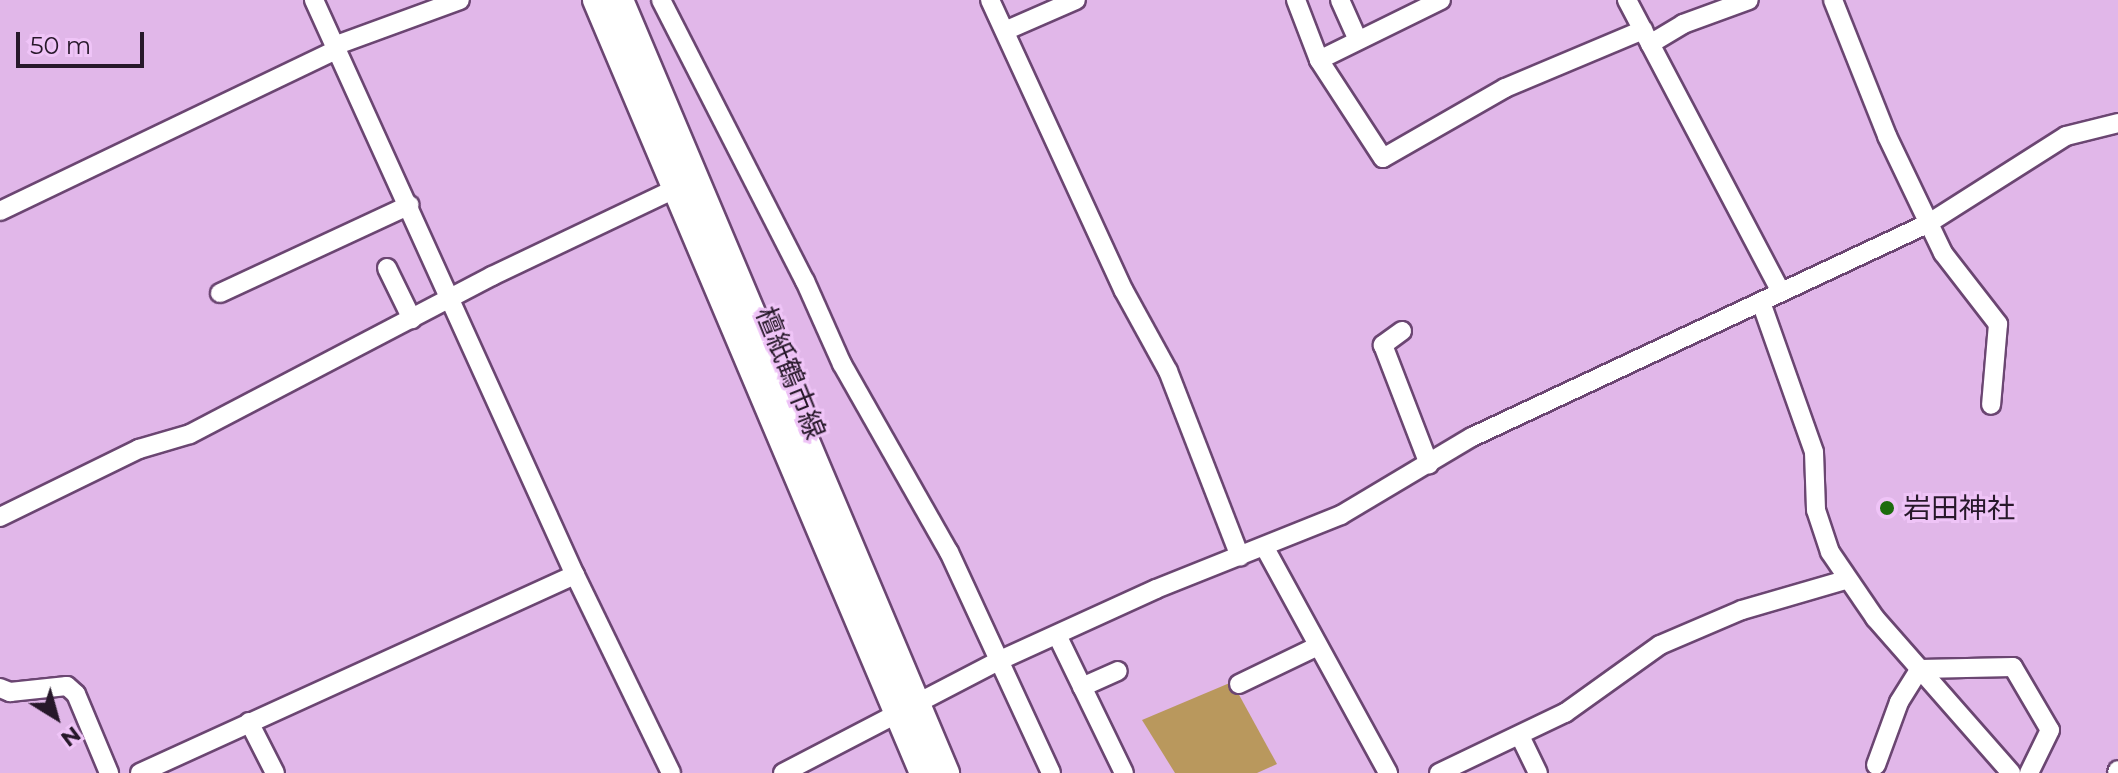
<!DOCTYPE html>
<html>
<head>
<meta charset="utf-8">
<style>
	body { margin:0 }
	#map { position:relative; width:2118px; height:773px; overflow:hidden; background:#e1b7e9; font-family:Montserrat,"Noto Sans JP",sans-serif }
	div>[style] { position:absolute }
	.green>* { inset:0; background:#b9985d }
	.roads { filter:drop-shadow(2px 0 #6b4672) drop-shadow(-2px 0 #6b4672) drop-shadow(0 2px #6b4672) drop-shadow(0 -2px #6b4672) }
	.minor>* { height:18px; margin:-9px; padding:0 9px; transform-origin:9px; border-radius:9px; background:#fff }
	.secondary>* { height:26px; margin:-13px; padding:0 13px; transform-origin:13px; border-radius:13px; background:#fff }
	.dots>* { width:22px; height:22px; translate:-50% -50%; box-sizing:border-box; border:4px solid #efc4f7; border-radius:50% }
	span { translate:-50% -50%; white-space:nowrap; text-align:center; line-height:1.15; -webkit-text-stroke:6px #efc4f7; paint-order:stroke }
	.street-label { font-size:28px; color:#27182a }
	.poi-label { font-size:28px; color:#27182a }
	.left { translate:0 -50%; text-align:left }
	.north { position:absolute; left:16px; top:677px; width:80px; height:80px; -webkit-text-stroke:6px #efc4f7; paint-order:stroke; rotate:143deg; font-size:22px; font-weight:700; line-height:32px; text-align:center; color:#27182a }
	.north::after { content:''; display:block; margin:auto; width:28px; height:36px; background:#27182a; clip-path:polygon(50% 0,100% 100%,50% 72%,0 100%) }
	.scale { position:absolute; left:16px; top:32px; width:128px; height:36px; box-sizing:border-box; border:4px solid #27182a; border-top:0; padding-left:10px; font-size:24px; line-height:28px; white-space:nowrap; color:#27182a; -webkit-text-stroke:6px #efc4f7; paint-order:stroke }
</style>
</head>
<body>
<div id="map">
	<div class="green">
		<div style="clip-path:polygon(1232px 682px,1277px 764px,1257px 773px,1175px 773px,1142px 720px)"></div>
	</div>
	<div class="roads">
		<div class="minor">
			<div style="left:314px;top:0;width:631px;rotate:65.59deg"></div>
			<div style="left:575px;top:575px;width:220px;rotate:64.1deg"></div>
			<div style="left:661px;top:0;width:316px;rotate:62.9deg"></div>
			<div style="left:805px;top:281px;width:91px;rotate:66deg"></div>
			<div style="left:842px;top:364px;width:216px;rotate:60.4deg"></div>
			<div style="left:949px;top:552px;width:243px;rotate:65.2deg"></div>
			<div style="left:990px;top:0;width:320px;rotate:65.3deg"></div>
			<div style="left:1124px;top:291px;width:91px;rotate:61.2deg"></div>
			<div style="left:1168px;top:371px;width:199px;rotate:68.8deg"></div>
			<div style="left:1296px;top:0;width:64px;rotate:69deg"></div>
			<div style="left:1319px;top:60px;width:117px;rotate:56.9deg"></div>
			<div style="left:1383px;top:158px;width:141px;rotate:-29.8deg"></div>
			<div style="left:1505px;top:88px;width:150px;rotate:-22.8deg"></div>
			<div style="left:1340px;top:0;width:42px;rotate:65.9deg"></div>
			<div style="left:1627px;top:0;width:330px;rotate:62.2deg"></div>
			<div style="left:1833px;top:0;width:146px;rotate:68.3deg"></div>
			<div style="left:1887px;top:136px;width:130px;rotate:64.4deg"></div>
			<div style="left:1943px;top:253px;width:90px;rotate:52.2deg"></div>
			<div style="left:1998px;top:324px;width:81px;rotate:94.9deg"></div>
			<div style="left:1007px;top:30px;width:75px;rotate:-23.5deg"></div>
			<div style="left:1650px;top:44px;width:39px;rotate:-31deg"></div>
			<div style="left:1683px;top:24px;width:70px;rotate:-20deg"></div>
			<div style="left:334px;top:46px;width:134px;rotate:-20.1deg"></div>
			<div style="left:1319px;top:60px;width:136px;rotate:-26.2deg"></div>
			<div style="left:0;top:211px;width:373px;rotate:-25.6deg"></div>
			<div style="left:387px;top:268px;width:57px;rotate:63.9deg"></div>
			<div style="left:220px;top:293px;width:209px;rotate:-24.9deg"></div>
			<div style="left:1762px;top:305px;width:156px;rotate:70.5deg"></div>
			<div style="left:1814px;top:452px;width:58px;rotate:88deg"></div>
			<div style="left:1816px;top:510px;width:44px;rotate:71.6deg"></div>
			<div style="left:1830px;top:552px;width:80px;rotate:55.7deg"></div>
			<div style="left:1875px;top:618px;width:206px;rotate:48.7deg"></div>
			<div style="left:1402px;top:331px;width:24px;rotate:144deg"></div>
			<div style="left:1383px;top:345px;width:128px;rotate:68.9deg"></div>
			<div style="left:0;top:517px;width:155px;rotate:-26.1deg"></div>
			<div style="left:139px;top:449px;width:53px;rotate:-16.4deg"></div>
			<div style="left:190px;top:434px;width:341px;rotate:-27.6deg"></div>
			<div style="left:492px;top:276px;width:207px;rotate:-25.5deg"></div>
			<div style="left:1265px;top:548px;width:256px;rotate:61.3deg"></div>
			<div style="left:1057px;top:635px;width:153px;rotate:64.1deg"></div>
			<div style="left:1239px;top:684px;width:85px;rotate:-25.7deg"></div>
			<div style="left:1082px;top:687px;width:39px;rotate:-24deg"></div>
			<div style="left:0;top:688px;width:11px;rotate:22deg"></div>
			<div style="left:10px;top:692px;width:57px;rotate:-6deg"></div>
			<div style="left:67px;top:686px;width:12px;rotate:42deg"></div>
			<div style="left:76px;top:694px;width:86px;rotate:67.3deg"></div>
			<div style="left:249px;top:722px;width:57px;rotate:63deg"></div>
			<div style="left:1520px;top:736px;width:41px;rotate:64.1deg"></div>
			<div style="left:1876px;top:765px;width:67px;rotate:-69.9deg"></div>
			<div style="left:1899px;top:702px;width:39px;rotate:-58deg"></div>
			<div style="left:1920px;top:669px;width:93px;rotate:-1.2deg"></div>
			<div style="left:2013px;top:667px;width:73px;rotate:59.6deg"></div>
			<div style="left:2050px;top:730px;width:48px;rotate:116deg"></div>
			<div style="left:140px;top:773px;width:478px;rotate:-24.5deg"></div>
			<div style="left:783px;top:773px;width:240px;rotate:-27.5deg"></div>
			<div style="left:996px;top:662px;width:176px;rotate:-24.5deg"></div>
			<div style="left:1156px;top:589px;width:199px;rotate:-21.8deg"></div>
			<div style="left:1341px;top:515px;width:152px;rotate:-30.8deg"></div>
			<div style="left:1472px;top:437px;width:505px;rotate:-25.09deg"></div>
			<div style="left:1929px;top:223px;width:162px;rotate:-32.4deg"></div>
			<div style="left:2066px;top:136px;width:54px;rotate:-14deg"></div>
			<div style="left:1439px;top:773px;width:140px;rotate:-25.5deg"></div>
			<div style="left:1565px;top:713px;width:117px;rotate:-35.6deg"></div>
			<div style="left:1660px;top:645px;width:89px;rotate:-23.1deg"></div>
			<div style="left:1742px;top:610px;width:107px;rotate:-16.2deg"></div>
			<div style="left:2117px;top:773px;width:3px;rotate:-72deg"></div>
		</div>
		<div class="secondary">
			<div style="left:596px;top:0;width:839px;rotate:67.07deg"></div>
			<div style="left:620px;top:0;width:839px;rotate:67.13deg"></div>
		</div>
	</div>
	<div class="dots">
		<div style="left:1887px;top:508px;background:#1d6b0e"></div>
	</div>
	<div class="street-label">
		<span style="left:791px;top:373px;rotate:68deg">檀紙鶴市線</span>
	</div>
	<div class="poi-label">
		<span class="left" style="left:1903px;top:508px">岩田神社</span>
	</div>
	<div class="north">N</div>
	<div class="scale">50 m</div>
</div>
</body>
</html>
